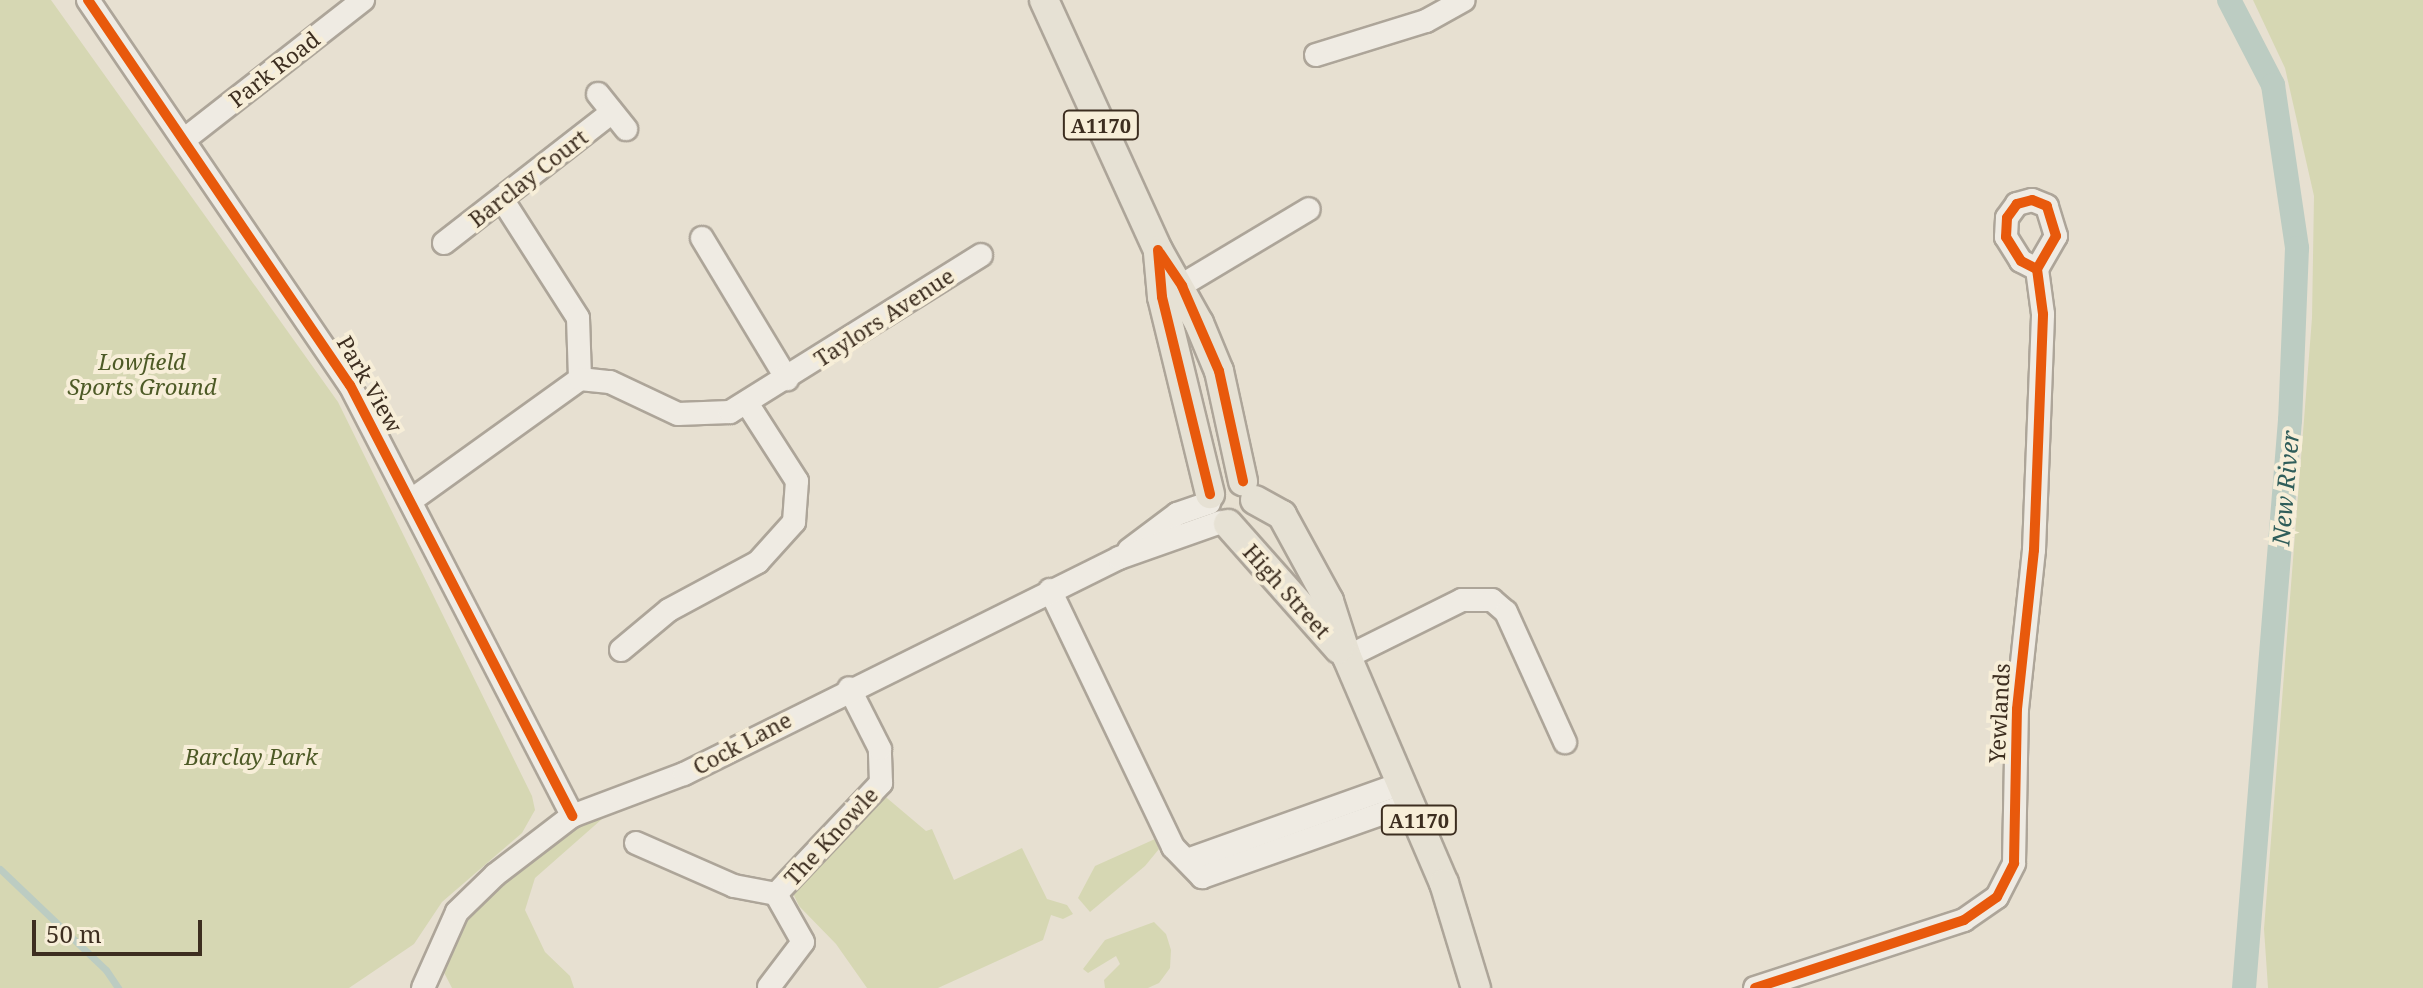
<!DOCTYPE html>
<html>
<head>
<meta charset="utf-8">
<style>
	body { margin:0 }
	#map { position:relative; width:2423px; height:988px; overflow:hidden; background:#e7e0d1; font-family:"Noto Serif",serif }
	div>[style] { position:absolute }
	.green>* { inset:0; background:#d6d7b3 }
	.stream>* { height:7px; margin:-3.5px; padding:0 3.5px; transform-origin:3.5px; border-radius:3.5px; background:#bcccc2 }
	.canal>* { height:24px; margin:-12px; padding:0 12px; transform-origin:12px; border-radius:12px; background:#bcccc2 }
	.roads { filter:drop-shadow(2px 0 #ada599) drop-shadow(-2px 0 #ada599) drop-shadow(0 2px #ada599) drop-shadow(0 -2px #ada599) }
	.minor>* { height:22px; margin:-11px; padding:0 11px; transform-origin:11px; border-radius:11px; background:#efebe3 }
	.major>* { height:28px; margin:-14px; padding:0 14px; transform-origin:14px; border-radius:14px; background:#e6e1d4 }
	.cycleway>* { height:10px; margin:-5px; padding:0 5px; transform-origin:5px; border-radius:5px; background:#e8590c }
	span { translate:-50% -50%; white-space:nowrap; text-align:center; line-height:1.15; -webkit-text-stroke:8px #f7eed8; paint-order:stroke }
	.shield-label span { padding:2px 6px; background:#f7eed8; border:2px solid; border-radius:6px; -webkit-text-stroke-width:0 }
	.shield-label { font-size:20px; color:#3d2e20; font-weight:700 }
	.street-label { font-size:22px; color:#3d2e20 }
	.park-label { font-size:22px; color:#4d5a26; font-style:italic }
	.water-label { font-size:24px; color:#2f5d5a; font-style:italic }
	.scale { position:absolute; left:32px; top:920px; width:170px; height:36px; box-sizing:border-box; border:4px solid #3d2e20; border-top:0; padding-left:10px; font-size:24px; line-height:28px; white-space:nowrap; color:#3d2e20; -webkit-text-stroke:6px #f7eed8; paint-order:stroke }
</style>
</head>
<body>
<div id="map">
	<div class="green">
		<div style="clip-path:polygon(0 0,51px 0,338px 402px,532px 796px,535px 810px,522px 833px,442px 902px,414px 944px,349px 988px,0 988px)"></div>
		<div style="clip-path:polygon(2253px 0,2423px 0,2423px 988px,2268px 988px,2264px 929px,2312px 318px,2314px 196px,2285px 68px)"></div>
		<div style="clip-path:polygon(881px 793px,926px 831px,932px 829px,954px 880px,1022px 848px,1047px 899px,1067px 905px,1073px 914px,1063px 919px,1051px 915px,1043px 940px,938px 988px,867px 988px,836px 944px,799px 906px,791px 889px)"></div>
		<div style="clip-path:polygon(619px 804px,535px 878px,525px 910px,545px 952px,570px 976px,574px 988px,452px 988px,439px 963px,466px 915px,511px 871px,586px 816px)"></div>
		<div style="clip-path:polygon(1155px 839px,1159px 849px,1145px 866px,1090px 912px,1078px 898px,1095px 866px)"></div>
		<div style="clip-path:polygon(1154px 922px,1166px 934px,1171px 950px,1170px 968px,1159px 983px,1148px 988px,1105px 988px,1104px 980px,1120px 964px,1116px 956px,1088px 973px,1083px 969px,1105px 940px)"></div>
	</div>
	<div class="stream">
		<div style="left:0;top:869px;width:146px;rotate:43.6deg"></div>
		<div style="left:106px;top:970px;width:22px;rotate:56deg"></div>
	</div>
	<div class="canal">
		<div style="left:2229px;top:0;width:96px;rotate:62.6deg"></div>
		<div style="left:2273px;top:85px;width:165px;rotate:81.6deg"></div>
		<div style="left:2297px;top:248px;width:172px;rotate:92.3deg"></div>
		<div style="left:2290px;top:420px;width:570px;rotate:94.63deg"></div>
	</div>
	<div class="roads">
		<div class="minor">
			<div style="left:88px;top:0;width:466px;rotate:55.8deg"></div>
			<div style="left:350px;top:385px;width:485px;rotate:62.7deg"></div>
			<div style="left:1316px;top:55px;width:115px;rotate:-17.2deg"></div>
			<div style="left:1426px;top:21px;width:43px;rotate:-28.9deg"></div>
			<div style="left:598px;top:94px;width:45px;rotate:51.3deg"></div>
			<div style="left:185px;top:139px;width:226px;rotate:-38deg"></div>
			<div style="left:502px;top:199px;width:141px;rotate:57.4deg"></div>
			<div style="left:578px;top:318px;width:61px;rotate:88.1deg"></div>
			<div style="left:702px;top:238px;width:165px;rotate:58.9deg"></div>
			<div style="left:444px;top:243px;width:213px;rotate:-37.9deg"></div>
			<div style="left:1167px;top:294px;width:165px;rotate:-30.9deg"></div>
			<div style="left:413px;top:499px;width:206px;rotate:-35.7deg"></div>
			<div style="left:580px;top:379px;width:30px;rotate:6deg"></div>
			<div style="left:610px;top:382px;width:75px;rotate:25.2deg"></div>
			<div style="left:678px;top:414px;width:52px;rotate:-2.2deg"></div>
			<div style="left:730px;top:412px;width:296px;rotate:-32deg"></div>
			<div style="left:1129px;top:550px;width:60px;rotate:-36.9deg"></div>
			<div style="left:1177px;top:514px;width:34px;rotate:-19deg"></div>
			<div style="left:1050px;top:590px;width:285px;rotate:64.4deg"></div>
			<div style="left:1173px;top:847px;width:42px;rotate:46deg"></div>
			<div style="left:1202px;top:877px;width:223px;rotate:-19.4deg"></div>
			<div style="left:621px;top:650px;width:62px;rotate:-39.8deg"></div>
			<div style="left:669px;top:610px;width:101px;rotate:-28.3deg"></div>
			<div style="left:758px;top:562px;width:54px;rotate:-48deg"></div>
			<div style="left:794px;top:522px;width:41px;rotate:-85.8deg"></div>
			<div style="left:797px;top:481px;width:93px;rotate:-122.7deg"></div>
			<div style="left:1347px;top:657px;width:128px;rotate:-26.4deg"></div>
			<div style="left:1462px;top:600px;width:30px"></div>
			<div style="left:1492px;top:600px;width:18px;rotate:41deg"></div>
			<div style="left:1506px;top:612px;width:143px;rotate:65.6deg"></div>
			<div style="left:636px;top:843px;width:107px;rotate:23.7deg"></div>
			<div style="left:734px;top:886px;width:43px;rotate:10.8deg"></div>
			<div style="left:776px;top:894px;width:153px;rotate:-46.6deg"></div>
			<div style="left:881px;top:783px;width:34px;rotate:-92deg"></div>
			<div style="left:880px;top:749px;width:68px;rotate:-116.9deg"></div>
			<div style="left:1187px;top:860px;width:229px;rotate:-19.6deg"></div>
			<div style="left:769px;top:987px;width:56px;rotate:-52.9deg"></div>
			<div style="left:803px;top:942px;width:55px;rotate:-119.4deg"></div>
			<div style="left:423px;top:988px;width:83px;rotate:-65.9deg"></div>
			<div style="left:457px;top:912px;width:53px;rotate:-44.2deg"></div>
			<div style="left:495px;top:875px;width:97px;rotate:-37.5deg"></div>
			<div style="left:572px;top:816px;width:120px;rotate:-20.6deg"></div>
			<div style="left:684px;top:774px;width:486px;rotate:-26.4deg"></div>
			<div style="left:1119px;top:558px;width:108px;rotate:-19.4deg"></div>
			<div style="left:1755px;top:988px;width:220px;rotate:-18deg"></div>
			<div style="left:1964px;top:920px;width:40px;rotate:-34.9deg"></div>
			<div style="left:1997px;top:897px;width:38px;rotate:-63deg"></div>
			<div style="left:2014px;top:863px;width:154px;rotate:-88.9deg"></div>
			<div style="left:2017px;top:709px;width:160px;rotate:-83.9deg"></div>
			<div style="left:2034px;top:550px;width:236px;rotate:-87.8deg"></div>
			<div style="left:2043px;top:314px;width:45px;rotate:-97.6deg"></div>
			<div style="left:2037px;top:269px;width:38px;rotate:-60deg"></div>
			<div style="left:2056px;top:236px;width:31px;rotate:-107deg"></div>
			<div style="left:2047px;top:206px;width:16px;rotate:-158deg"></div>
			<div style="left:2032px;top:200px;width:16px;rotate:165deg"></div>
			<div style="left:2017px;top:204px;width:17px;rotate:126deg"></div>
			<div style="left:2007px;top:218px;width:19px;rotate:93deg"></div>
			<div style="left:2006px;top:237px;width:28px;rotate:58deg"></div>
			<div style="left:2021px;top:261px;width:18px;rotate:27deg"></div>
		</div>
		<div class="major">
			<div style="left:1044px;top:0;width:275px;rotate:65.5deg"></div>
			<div style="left:1158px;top:250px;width:84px;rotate:60.7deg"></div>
			<div style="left:1199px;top:323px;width:52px;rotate:67.4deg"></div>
			<div style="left:1219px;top:371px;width:113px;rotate:77.7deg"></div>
			<div style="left:1158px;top:253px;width:44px;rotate:84.8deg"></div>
			<div style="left:1162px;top:297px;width:203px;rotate:76.3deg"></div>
			<div style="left:1255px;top:500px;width:31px;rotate:29deg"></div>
			<div style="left:1282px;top:515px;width:98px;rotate:61.3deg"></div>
			<div style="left:1329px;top:601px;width:59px;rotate:72.2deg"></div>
			<div style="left:1347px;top:657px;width:246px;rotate:66.8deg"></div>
			<div style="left:1444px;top:883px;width:110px;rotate:73.1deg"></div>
			<div style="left:1228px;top:524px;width:167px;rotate:48.4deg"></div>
		</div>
	</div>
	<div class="cycleway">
		<div style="left:88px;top:0;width:466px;rotate:55.8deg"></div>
		<div style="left:350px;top:385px;width:485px;rotate:62.7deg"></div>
		<div style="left:1158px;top:250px;width:47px;rotate:85.1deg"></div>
		<div style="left:1162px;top:297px;width:203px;rotate:76.3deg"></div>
		<div style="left:1160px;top:253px;width:40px;rotate:56deg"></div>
		<div style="left:1182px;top:286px;width:93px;rotate:66.5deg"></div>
		<div style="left:1219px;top:371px;width:113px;rotate:77.7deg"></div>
		<div style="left:1755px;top:988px;width:220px;rotate:-18deg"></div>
		<div style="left:1964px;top:920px;width:40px;rotate:-34.9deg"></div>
		<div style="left:1997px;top:897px;width:38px;rotate:-63deg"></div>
		<div style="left:2014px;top:863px;width:154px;rotate:-88.9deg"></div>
		<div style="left:2017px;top:709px;width:160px;rotate:-83.9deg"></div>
		<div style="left:2034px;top:550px;width:236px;rotate:-87.8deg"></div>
		<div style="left:2043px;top:314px;width:45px;rotate:-97.6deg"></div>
		<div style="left:2037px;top:269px;width:38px;rotate:-60deg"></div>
		<div style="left:2056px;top:236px;width:31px;rotate:-107deg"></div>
		<div style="left:2047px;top:206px;width:16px;rotate:-158deg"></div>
		<div style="left:2032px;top:200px;width:16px;rotate:165deg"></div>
		<div style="left:2017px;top:204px;width:17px;rotate:126deg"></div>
		<div style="left:2007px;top:218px;width:19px;rotate:93deg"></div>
		<div style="left:2006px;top:237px;width:28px;rotate:58deg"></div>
		<div style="left:2021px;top:261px;width:18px;rotate:27deg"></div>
	</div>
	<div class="shield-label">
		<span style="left:1101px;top:125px">A1170</span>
		<span style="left:1419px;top:820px">A1170</span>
	</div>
	<div class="street-label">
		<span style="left:274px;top:69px;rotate:-38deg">Park Road</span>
		<span style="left:528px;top:178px;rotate:-38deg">Barclay Court</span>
		<span style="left:884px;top:317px;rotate:-33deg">Taylors Avenue</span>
		<span style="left:370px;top:384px;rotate:60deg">Park View</span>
		<span style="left:1287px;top:591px;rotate:48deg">High Street</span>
		<span style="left:1999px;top:713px;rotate:-87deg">Yewlands</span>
		<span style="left:742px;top:743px;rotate:-28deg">Cock Lane</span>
		<span style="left:831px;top:836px;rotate:-47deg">The Knowle</span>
	</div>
	<div class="park-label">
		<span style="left:142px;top:374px">Lowfield<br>Sports Ground</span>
		<span style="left:251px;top:757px">Barclay Park</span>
	</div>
	<div class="water-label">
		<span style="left:2285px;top:488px;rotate:-85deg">New River</span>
	</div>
	<div class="scale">50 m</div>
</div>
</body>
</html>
